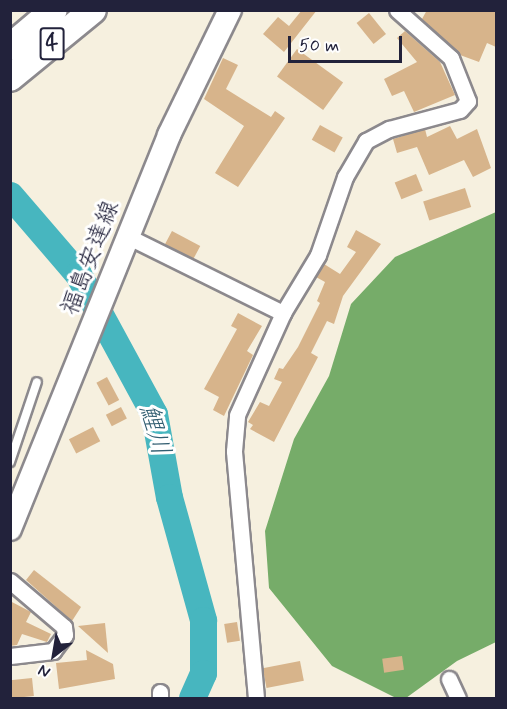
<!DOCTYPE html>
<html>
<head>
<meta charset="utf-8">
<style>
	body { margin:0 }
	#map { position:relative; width:507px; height:709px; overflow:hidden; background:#f6f0df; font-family:Mynerve,"Klee One",sans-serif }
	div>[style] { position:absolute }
	.forest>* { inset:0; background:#76ac69 }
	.river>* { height:27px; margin:-13.5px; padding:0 13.5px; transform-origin:13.5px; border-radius:13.5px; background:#47b6bf }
	.building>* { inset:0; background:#d7b48b; transform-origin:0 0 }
	.roads { filter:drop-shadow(2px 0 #8c898d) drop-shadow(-2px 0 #8c898d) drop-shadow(0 2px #8c898d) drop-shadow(0 -2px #8c898d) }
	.service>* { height:8px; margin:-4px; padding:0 4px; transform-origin:4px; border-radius:4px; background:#fff }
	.minor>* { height:15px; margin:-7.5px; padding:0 7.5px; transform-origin:7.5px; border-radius:7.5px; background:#fff }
	.secondary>* { height:22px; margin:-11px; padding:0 11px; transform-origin:11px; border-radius:11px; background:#fff }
	.trunk>* { height:26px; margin:-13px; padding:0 13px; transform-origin:13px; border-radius:13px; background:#fff }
	span { translate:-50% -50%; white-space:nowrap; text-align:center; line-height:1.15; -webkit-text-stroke:6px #fff; paint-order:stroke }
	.shield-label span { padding:2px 4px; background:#fff; border:2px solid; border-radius:4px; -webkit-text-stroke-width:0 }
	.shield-label { font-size:22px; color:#22223b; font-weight:700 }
	.street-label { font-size:24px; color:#22223b }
	.water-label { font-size:26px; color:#315d70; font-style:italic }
	.frame { position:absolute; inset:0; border:12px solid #22223b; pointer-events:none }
	.north { position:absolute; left:24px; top:625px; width:60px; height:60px; -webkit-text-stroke:4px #fff; paint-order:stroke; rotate:211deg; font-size:16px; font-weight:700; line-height:24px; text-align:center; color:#22223b }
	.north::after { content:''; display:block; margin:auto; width:21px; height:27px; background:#22223b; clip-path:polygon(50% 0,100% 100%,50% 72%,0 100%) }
	.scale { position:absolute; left:288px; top:36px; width:114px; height:27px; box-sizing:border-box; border:3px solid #22223b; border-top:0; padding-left:8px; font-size:18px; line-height:21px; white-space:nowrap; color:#22223b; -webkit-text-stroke:4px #fff; paint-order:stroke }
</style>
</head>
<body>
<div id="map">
	<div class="forest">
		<div style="clip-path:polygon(496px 212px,496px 642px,457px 661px,406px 698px,396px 698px,332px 666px,269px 588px,265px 531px,294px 439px,329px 376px,351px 304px,395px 257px)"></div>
	</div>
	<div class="river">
		<div style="left:10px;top:195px;width:104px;rotate:49.3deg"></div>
		<div style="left:78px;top:274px;width:159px;rotate:61.5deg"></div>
		<div style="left:154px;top:414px;width:84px;rotate:79.8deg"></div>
		<div style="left:169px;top:497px;width:128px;rotate:74.5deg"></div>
		<div style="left:203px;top:620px;width:53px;rotate:90deg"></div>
		<div style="left:203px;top:673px;width:27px;rotate:114deg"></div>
	</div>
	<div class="building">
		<div style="clip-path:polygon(302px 10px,317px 10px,284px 52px,263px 34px,278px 17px,289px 26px)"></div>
		<div style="clip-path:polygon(427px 10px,496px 10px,496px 47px,487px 43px,479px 62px,460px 55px,422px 19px)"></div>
		<div style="left:369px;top:13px;width:27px;height:16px;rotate:51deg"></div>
		<div style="clip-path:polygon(405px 31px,440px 62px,455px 95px,414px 112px,404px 91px,392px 96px,384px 79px,417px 62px,397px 38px)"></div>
		<div style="left:297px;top:49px;width:57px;height:34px;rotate:36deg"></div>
		<div style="clip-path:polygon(223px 58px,238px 65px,226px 89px,271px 117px,275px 111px,285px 118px,238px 187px,215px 173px,244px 126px,204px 99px)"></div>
		<div style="left:320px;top:125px;width:26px;height:17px;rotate:29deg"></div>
		<div style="clip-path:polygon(450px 126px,457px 139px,477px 129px,491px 168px,473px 177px,464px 160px,429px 175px,417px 147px,397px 153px,393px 139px,425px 129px,427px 137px)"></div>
		<div style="left:416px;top:174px;width:18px;height:23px;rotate:68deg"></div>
		<div style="left:465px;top:188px;width:20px;height:44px;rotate:72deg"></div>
		<div style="clip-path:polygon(356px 230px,381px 244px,343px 296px,334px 324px,327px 321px,311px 353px,318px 357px,274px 442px,250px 429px,253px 425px,248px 422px,260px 402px,269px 406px,282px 382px,274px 379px,279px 368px,283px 369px,298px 347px,320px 303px,317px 301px,325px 282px,316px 277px,324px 264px,340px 274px,356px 252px,347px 247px)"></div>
		<div style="left:172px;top:231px;width:32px;height:15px;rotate:28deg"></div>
		<div style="clip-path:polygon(238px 313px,262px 326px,247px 351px,253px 355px,224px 416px,213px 410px,219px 397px,204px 389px,237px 329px,231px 326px)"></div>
		<div style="left:107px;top:377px;width:26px;height:12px;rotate:62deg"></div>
		<div style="left:121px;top:407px;width:13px;height:17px;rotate:63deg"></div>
		<div style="left:93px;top:427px;width:16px;height:27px;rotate:63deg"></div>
		<div style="clip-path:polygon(34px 570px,81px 607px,72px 621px,26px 580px)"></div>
		<div style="clip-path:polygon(10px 601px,31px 612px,26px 622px,51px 634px,47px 642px,22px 634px,17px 645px,10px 646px)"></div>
		<div style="left:237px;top:622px;width:19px;height:13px;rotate:81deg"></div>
		<div style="clip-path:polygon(105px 623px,108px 653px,78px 626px)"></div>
		<div style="clip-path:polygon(86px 650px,113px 664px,115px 679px,59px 689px,56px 663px,87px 660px)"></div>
		<div style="left:402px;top:656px;width:14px;height:20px;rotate:82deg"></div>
		<div style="left:300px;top:661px;width:20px;height:38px;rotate:79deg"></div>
		<div style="left:32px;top:678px;width:18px;height:22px;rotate:84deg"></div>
	</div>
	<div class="roads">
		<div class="service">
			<div style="left:10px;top:462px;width:84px;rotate:-71.4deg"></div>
		</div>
		<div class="minor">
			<div style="left:127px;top:236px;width:174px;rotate:26.3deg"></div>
			<div style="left:10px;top:581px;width:71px;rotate:40.4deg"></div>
			<div style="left:64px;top:627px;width:8px;rotate:83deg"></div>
			<div style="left:65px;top:635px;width:20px;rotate:127deg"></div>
			<div style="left:53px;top:651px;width:43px;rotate:173.4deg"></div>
			<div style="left:449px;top:679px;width:21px;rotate:65deg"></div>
			<div style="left:160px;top:698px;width:6px;rotate:-90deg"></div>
			<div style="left:256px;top:698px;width:248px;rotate:-95.1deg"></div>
			<div style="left:234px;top:451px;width:36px;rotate:-85deg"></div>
			<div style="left:237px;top:415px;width:112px;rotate:-65.7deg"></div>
			<div style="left:283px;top:313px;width:68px;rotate:-58.9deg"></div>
			<div style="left:318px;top:255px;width:83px;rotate:-70.9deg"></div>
			<div style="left:345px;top:177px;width:42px;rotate:-59.7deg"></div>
			<div style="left:366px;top:141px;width:26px;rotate:-28deg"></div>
			<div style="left:389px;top:129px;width:73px;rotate:-15deg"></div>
			<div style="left:460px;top:110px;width:12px;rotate:-48deg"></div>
			<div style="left:468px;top:101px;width:46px;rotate:-111.6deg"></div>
			<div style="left:451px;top:58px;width:72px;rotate:-138.4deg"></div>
		</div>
		<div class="secondary">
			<div style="left:10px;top:529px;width:425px;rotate:-68deg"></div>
			<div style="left:169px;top:135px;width:139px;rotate:-64deg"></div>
		</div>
		<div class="trunk">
			<div style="left:10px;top:47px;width:57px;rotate:-40.1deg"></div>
			<div style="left:10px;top:78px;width:107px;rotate:-39.3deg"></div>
		</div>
	</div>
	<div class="shield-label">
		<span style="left:52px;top:44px">4</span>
	</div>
	<div class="street-label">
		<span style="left:91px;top:258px;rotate:-69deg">福島安達線</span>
	</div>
	<div class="water-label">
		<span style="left:153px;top:430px;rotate:74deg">鯉川</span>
	</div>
	<div class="frame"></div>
	<div class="north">N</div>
	<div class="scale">50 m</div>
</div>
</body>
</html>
